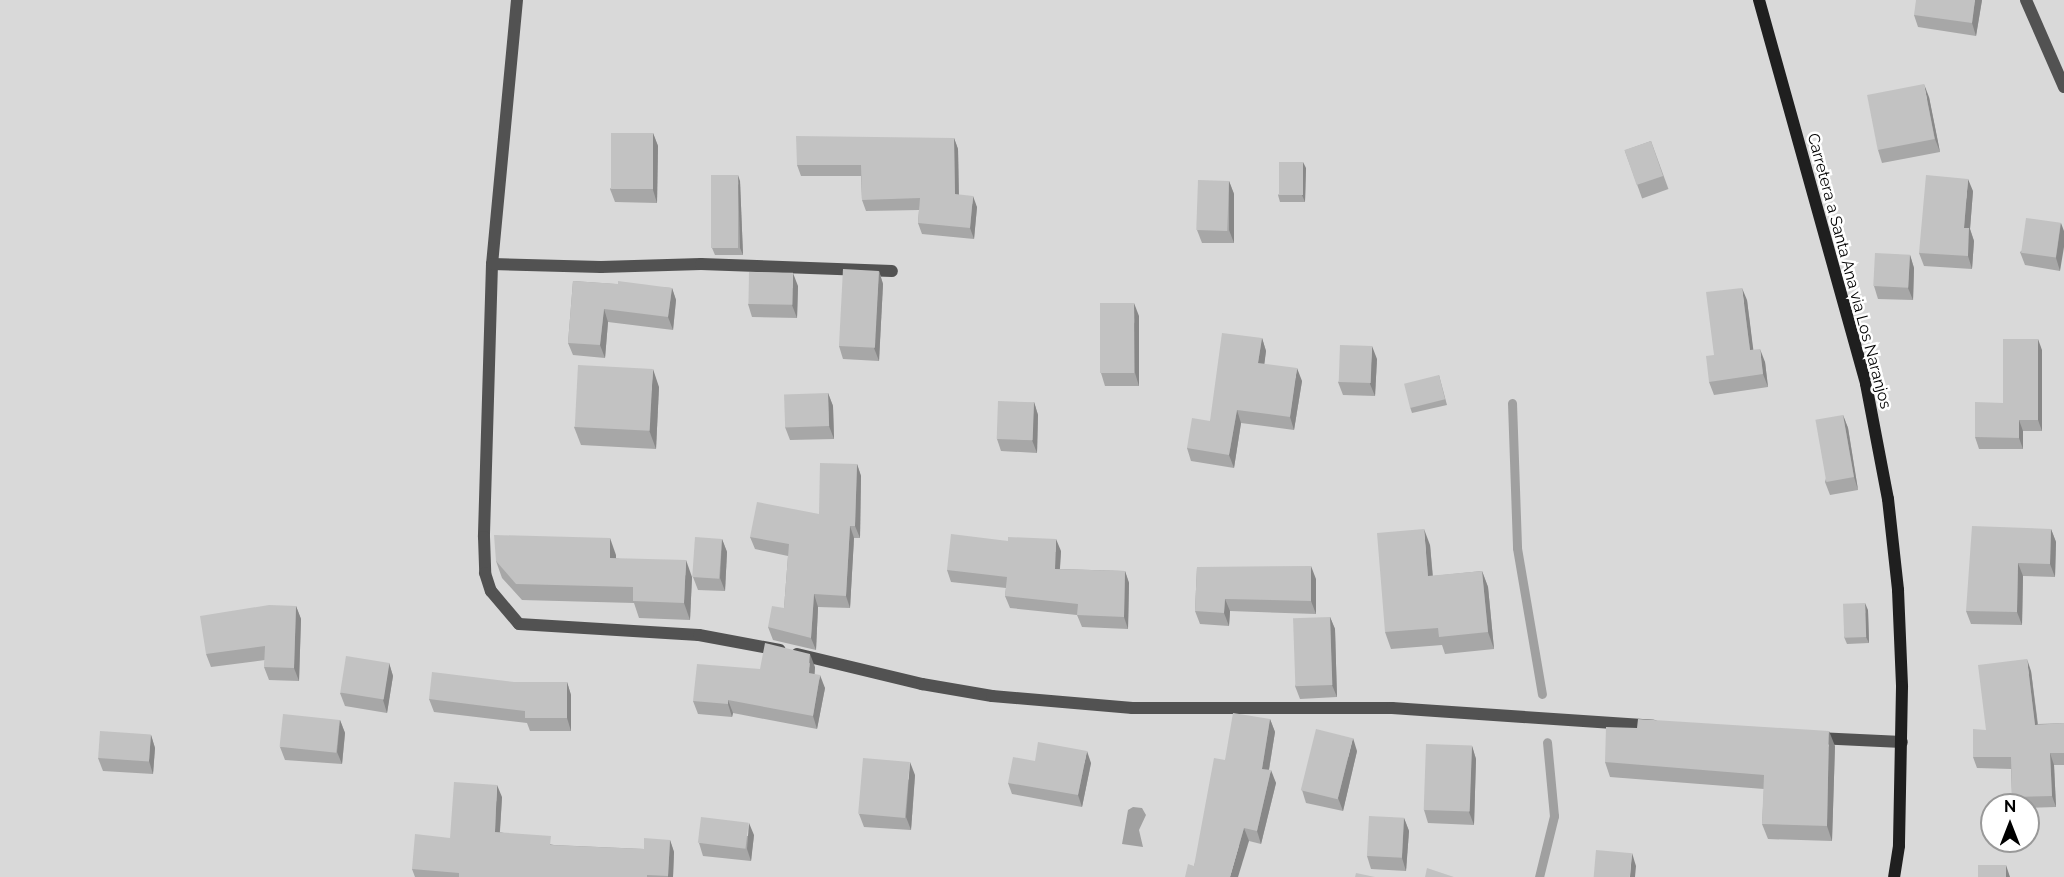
<!DOCTYPE html>
<html>
<head>
<meta charset="utf-8">
<style>
	body { margin:0 }
	#map { position:relative; width:2064px; height:877px; overflow:hidden; background:#fff; font-family:Raleway,sans-serif }
	div>[style] { position:absolute }
	.green>* { inset:0; background:#d9d9d9 }
	.water>* { inset:0; background:#a0a0a0 }
	.stream>* { height:9px; margin:-4.5px; padding:0 4.5px; transform-origin:4.5px; border-radius:4.5px; background:#a0a0a0 }
	.street>* { height:12px; margin:-6px; padding:0 6px; transform-origin:6px; border-radius:6px; background:#525252 }
	.secondary>* { height:12px; margin:-6px; padding:0 6px; transform-origin:6px; border-radius:6px; background:#1f1f1f }
	.wall>* { inset:0; background:#a7a7a7; transform-origin:0 0 }
	.shaded-wall>* { inset:0; background:#888 }
	.building>* { inset:0; background:#c2c2c2; transform-origin:0 0 }
	span { translate:-50% -50%; white-space:nowrap; text-align:center; line-height:1.15; -webkit-text-stroke:5px #fff; paint-order:stroke }
	.street-label { font-size:16px; color:#000 }
	.north { position:absolute; left:1980px; top:793px; width:60px; height:60px; box-sizing:border-box; background:#fff; border:2px solid #999; border-radius:50%; rotate:0deg; font-size:16px; font-weight:700; line-height:24px; text-align:center; color:#000 }
	.north::after { content:''; display:block; margin:auto; width:21px; height:27px; background:#000; clip-path:polygon(50% 0,100% 100%,50% 72%,0 100%) }
</style>
</head>
<body>
<div id="map">
	<div class="green">
		<div style="clip-path:polygon(evenodd,0 0,2064px 0,2064px 877px,0 877px,0 0,1992px 805px,2028px 805px,2028px 841px,1992px 841px,1992px 805px)"></div>
	</div>
	<div class="water">
		<div style="clip-path:polygon(1133px 807px,1142px 808px,1146px 815px,1139px 830px,1143px 847px,1122px 844px,1128px 810px)"></div>
	</div>
	<div class="stream">
		<div style="left:1512px;top:403px;width:145px;rotate:88deg"></div>
		<div style="left:1517px;top:548px;width:148px;rotate:80.3deg"></div>
		<div style="left:1539px;top:877px;width:63px;rotate:-76.2deg"></div>
		<div style="left:1554px;top:816px;width:74px;rotate:-95.4deg"></div>
	</div>
	<div class="street">
		<div style="left:517px;top:0;width:265px;rotate:95.4deg"></div>
		<div style="left:492px;top:264px;width:273px;rotate:91.7deg"></div>
		<div style="left:484px;top:537px;width:36px;rotate:88deg"></div>
		<div style="left:485px;top:573px;width:19px;rotate:72deg"></div>
		<div style="left:491px;top:591px;width:43px;rotate:49.7deg"></div>
		<div style="left:519px;top:624px;width:180px;rotate:3.5deg"></div>
		<div style="left:699px;top:635px;width:82px;rotate:10.5deg"></div>
		<div style="left:2026px;top:0;width:95px;rotate:66.4deg"></div>
		<div style="left:492px;top:264px;width:109px;rotate:1.6deg"></div>
		<div style="left:601px;top:267px;width:100px;rotate:-1.7deg"></div>
		<div style="left:701px;top:264px;width:191px;rotate:2.1deg"></div>
		<div style="left:797px;top:654px;width:129px;rotate:13.5deg"></div>
		<div style="left:922px;top:684px;width:71px;rotate:9.7deg"></div>
		<div style="left:992px;top:696px;width:141px;rotate:4.9deg"></div>
		<div style="left:1132px;top:708px;width:260px"></div>
		<div style="left:1392px;top:708px;width:262px;rotate:3.9deg"></div>
		<div style="left:1817px;top:738px;width:85px;rotate:2.7deg"></div>
	</div>
	<div class="secondary">
		<div style="left:1759px;top:0;width:399px;rotate:74.4deg"></div>
		<div style="left:1866px;top:384px;width:117px;rotate:79.2deg"></div>
		<div style="left:1888px;top:499px;width:92px;rotate:83.7deg"></div>
		<div style="left:1898px;top:590px;width:97px;rotate:87.6deg"></div>
		<div style="left:1902px;top:687px;width:159px;rotate:91.1deg"></div>
		<div style="left:1899px;top:846px;width:31px;rotate:99deg"></div>
	</div>
	<div class="wall">
		<div style="clip-path:polygon(1982px 0,1976px 36px,1918px 27px,1914px 15px)"></div>
		<div style="clip-path:polygon(1929px 97px,1940px 152px,1882px 163px,1878px 150px)"></div>
		<div style="clip-path:polygon(653px 133px,658px 146px,657px 203px,615px 202px,610px 189px)"></div>
		<div style="clip-path:polygon(954px 138px,958px 149px,959px 195px,977px 207px,974px 239px,922px 234px,918px 223px,919px 210px,866px 211px,862px 200px,861px 176px,801px 176px,797px 165px)"></div>
		<div style="left:1651px;top:141px;width:51px;height:28px;rotate:70deg"></div>
		<div style="clip-path:polygon(1306px 168px,1305px 202px,1280px 202px,1278px 195px)"></div>
		<div style="clip-path:polygon(740px 181px,743px 255px,715px 255px,712px 248px)"></div>
		<div style="clip-path:polygon(1229px 181px,1234px 194px,1234px 243px,1202px 243px,1197px 230px)"></div>
		<div style="clip-path:polygon(1973px 191px,1970px 229px,1974px 241px,1972px 269px,1924px 266px,1919px 253px)"></div>
		<div style="clip-path:polygon(2061px 223px,2060px 271px,2025px 265px,2020px 252px)"></div>
		<div style="clip-path:polygon(1910px 255px,1914px 268px,1913px 300px,1878px 299px,1874px 286px)"></div>
		<div style="clip-path:polygon(879px 271px,883px 284px,879px 361px,843px 359px,839px 346px)"></div>
		<div style="clip-path:polygon(573px 281px,672px 288px,676px 300px,673px 330px,608px 322px,605px 358px,573px 355px,568px 343px)"></div>
		<div style="clip-path:polygon(798px 286px,797px 318px,752px 317px,748px 304px)"></div>
		<div style="clip-path:polygon(1747px 300px,1753px 350px,1765px 362px,1768px 387px,1714px 395px,1709px 382px,1714px 355px)"></div>
		<div style="clip-path:polygon(1139px 316px,1139px 386px,1105px 386px,1101px 373px)"></div>
		<div style="clip-path:polygon(1262px 338px,1266px 351px,1264px 364px,1302px 381px,1294px 430px,1241px 423px,1234px 468px,1191px 461px,1187px 448px,1210px 421px)"></div>
		<div style="clip-path:polygon(2042px 350px,2042px 431px,2023px 431px,2023px 449px,1979px 449px,1975px 437px,2003px 403px)"></div>
		<div style="clip-path:polygon(1377px 359px,1375px 396px,1343px 395px,1338px 382px)"></div>
		<div style="clip-path:polygon(1439px 375px,1447px 405px,1412px 413px,1410px 407px)"></div>
		<div style="clip-path:polygon(659px 387px,656px 449px,581px 445px,574px 427px)"></div>
		<div style="clip-path:polygon(828px 393px,833px 406px,834px 439px,790px 440px,785px 427px)"></div>
		<div style="clip-path:polygon(1034px 402px,1038px 415px,1037px 453px,1001px 451px,997px 439px)"></div>
		<div style="clip-path:polygon(1843px 415px,1848px 428px,1858px 490px,1830px 495px,1825px 482px)"></div>
		<div style="clip-path:polygon(857px 464px,861px 476px,860px 538px,854px 538px,850px 608px,818px 607px,816px 650px,773px 640px,768px 627px,784px 608px,788px 556px,755px 549px,750px 537px,819px 514px)"></div>
		<div style="clip-path:polygon(2051px 529px,2056px 542px,2055px 577px,2023px 576px,2022px 625px,1971px 624px,1966px 611px)"></div>
		<div style="clip-path:polygon(722px 539px,727px 552px,725px 591px,698px 590px,693px 577px)"></div>
		<div style="clip-path:polygon(1430px 545px,1433px 576px,1482px 571px,1488px 587px,1494px 649px,1445px 654px,1442px 645px,1391px 649px,1385px 632px)"></div>
		<div style="clip-path:polygon(1061px 551px,1060px 569px,1125px 571px,1129px 583px,1128px 629px,1082px 627px,1077px 615px,1010px 608px,1005px 596px,1006px 588px,951px 582px,947px 570px)"></div>
		<div style="clip-path:polygon(616px 555px,616px 558px,692px 577px,690px 620px,639px 618px,634px 603px,522px 600px,502px 578px,496px 561px)"></div>
		<div style="clip-path:polygon(1197px 567px,1316px 579px,1316px 614px,1230px 611px,1229px 626px,1200px 624px,1195px 611px)"></div>
		<div style="clip-path:polygon(296px 606px,301px 619px,299px 681px,269px 680px,264px 667px,265px 660px,211px 667px,206px 654px)"></div>
		<div style="clip-path:polygon(1868px 610px,1869px 643px,1847px 644px,1844px 637px)"></div>
		<div style="clip-path:polygon(1330px 617px,1335px 629px,1337px 697px,1300px 699px,1295px 686px)"></div>
		<div style="clip-path:polygon(389px 663px,393px 676px,387px 713px,345px 706px,340px 693px)"></div>
		<div style="clip-path:polygon(815px 667px,814px 674px,825px 688px,817px 729px,733px 713px,732px 717px,698px 714px,693px 701px,760px 669px)"></div>
		<div style="clip-path:polygon(2031px 671px,2038px 724px,2064px 723px,2064px 765px,2054px 765px,2056px 807px,2028px 808px,2028px 805px,2015px 805px,2012px 797px,2011px 769px,1977px 768px,1973px 757px,1986px 730px)"></div>
		<div style="clip-path:polygon(514px 682px,567px 682px,571px 695px,571px 731px,530px 731px,527px 723px,434px 712px,429px 699px)"></div>
		<div style="clip-path:polygon(1270px 719px,1275px 732px,1269px 770px,1276px 783px,1261px 844px,1249px 841px,1194px 866px,1225px 760px)"></div>
		<div style="clip-path:polygon(340px 720px,345px 733px,342px 764px,285px 760px,280px 747px)"></div>
		<div style="clip-path:polygon(151px 735px,155px 748px,153px 774px,103px 771px,98px 758px)"></div>
		<div style="clip-path:polygon(1472px 746px,1476px 759px,1474px 825px,1428px 823px,1424px 810px)"></div>
		<div style="clip-path:polygon(1835px 746px,1832px 841px,1768px 839px,1762px 824px,1764px 789px,1610px 777px,1605px 762px)"></div>
		<div style="clip-path:polygon(1357px 751px,1343px 811px,1306px 803px,1302px 790px)"></div>
		<div style="clip-path:polygon(1035px 761px,1091px 763px,1082px 807px,1012px 794px,1008px 783px)"></div>
		<div style="clip-path:polygon(915px 775px,911px 830px,864px 827px,859px 814px)"></div>
		<div style="clip-path:polygon(502px 797px,500px 832px,554px 845px,644px 849px,670px 840px,674px 852px,673px 877px,415px 877px,412px 869px)"></div>
		<div style="clip-path:polygon(1404px 818px,1409px 831px,1406px 871px,1371px 869px,1367px 856px)"></div>
		<div style="clip-path:polygon(754px 835px,751px 861px,703px 856px,699px 843px)"></div>
	</div>
	<div class="shaded-wall">
		<div style="clip-path:polygon(1975px 0,1982px 0,1976px 36px,1972px 23px)"></div>
		<div style="clip-path:polygon(1924px 84px,1929px 97px,1940px 152px,1935px 139px)"></div>
		<div style="clip-path:polygon(653px 133px,658px 146px,657px 203px,653px 190px)"></div>
		<div style="clip-path:polygon(954px 138px,958px 149px,959px 205px,955px 194px)"></div>
		<div style="clip-path:polygon(1303px 162px,1306px 168px,1305px 202px,1302px 195px)"></div>
		<div style="clip-path:polygon(738px 175px,740px 181px,743px 255px,740px 248px)"></div>
		<div style="clip-path:polygon(1968px 179px,1973px 191px,1970px 229px,1974px 241px,1972px 269px,1968px 256px,1964px 228px)"></div>
		<div style="clip-path:polygon(1229px 181px,1234px 194px,1234px 243px,1229px 230px)"></div>
		<div style="clip-path:polygon(973px 196px,977px 207px,974px 239px,970px 228px)"></div>
		<div style="clip-path:polygon(2061px 223px,2064px 231px,2064px 247px,2060px 271px,2056px 258px)"></div>
		<div style="clip-path:polygon(1910px 255px,1914px 268px,1913px 300px,1908px 288px)"></div>
		<div style="clip-path:polygon(879px 271px,883px 284px,879px 361px,874px 348px)"></div>
		<div style="clip-path:polygon(793px 273px,798px 286px,797px 318px,792px 305px)"></div>
		<div style="clip-path:polygon(672px 288px,676px 300px,673px 330px,668px 317px)"></div>
		<div style="clip-path:polygon(1742px 288px,1747px 300px,1755px 363px,1750px 350px)"></div>
		<div style="clip-path:polygon(1134px 303px,1139px 316px,1139px 386px,1135px 373px)"></div>
		<div style="clip-path:polygon(604px 309px,608px 322px,605px 358px,600px 345px)"></div>
		<div style="clip-path:polygon(1262px 338px,1266px 351px,1263px 375px,1258px 363px)"></div>
		<div style="clip-path:polygon(2038px 339px,2042px 350px,2042px 431px,2038px 420px)"></div>
		<div style="clip-path:polygon(1372px 346px,1377px 359px,1375px 396px,1370px 384px)"></div>
		<div style="clip-path:polygon(1760px 349px,1765px 362px,1768px 387px,1763px 374px)"></div>
		<div style="clip-path:polygon(1297px 368px,1302px 381px,1294px 430px,1290px 417px)"></div>
		<div style="clip-path:polygon(653px 369px,659px 387px,656px 449px,649px 430px)"></div>
		<div style="clip-path:polygon(828px 393px,833px 406px,834px 439px,829px 426px)"></div>
		<div style="clip-path:polygon(1034px 402px,1038px 415px,1037px 453px,1032px 440px)"></div>
		<div style="clip-path:polygon(1237px 410px,1241px 423px,1234px 468px,1229px 455px)"></div>
		<div style="clip-path:polygon(1843px 415px,1848px 428px,1858px 490px,1854px 477px)"></div>
		<div style="clip-path:polygon(2019px 420px,2023px 431px,2023px 449px,2019px 438px)"></div>
		<div style="clip-path:polygon(857px 464px,861px 476px,860px 538px,855px 526px)"></div>
		<div style="clip-path:polygon(850px 526px,854px 538px,850px 608px,846px 596px)"></div>
		<div style="clip-path:polygon(1424px 529px,1430px 545px,1434px 593px,1428px 576px)"></div>
		<div style="clip-path:polygon(2051px 529px,2056px 542px,2055px 577px,2050px 564px)"></div>
		<div style="clip-path:polygon(610px 538px,616px 555px,616px 575px,610px 558px)"></div>
		<div style="clip-path:polygon(722px 539px,727px 552px,725px 591px,720px 578px)"></div>
		<div style="clip-path:polygon(1056px 539px,1061px 551px,1059px 581px,1055px 569px)"></div>
		<div style="clip-path:polygon(686px 560px,692px 577px,690px 620px,684px 603px)"></div>
		<div style="clip-path:polygon(2018px 563px,2023px 576px,2022px 625px,2017px 612px)"></div>
		<div style="clip-path:polygon(1311px 566px,1316px 579px,1316px 614px,1311px 601px)"></div>
		<div style="clip-path:polygon(1125px 571px,1129px 583px,1128px 629px,1124px 617px)"></div>
		<div style="clip-path:polygon(1482px 571px,1488px 587px,1494px 649px,1488px 632px)"></div>
		<div style="clip-path:polygon(814px 594px,818px 607px,816px 650px,811px 638px)"></div>
		<div style="clip-path:polygon(1225px 599px,1230px 611px,1229px 626px,1224px 613px)"></div>
		<div style="clip-path:polygon(1865px 603px,1868px 610px,1869px 643px,1866px 637px)"></div>
		<div style="clip-path:polygon(296px 606px,301px 619px,299px 681px,294px 668px)"></div>
		<div style="clip-path:polygon(1330px 617px,1335px 629px,1337px 697px,1332px 685px)"></div>
		<div style="clip-path:polygon(810px 654px,815px 667px,814px 686px,809px 673px)"></div>
		<div style="clip-path:polygon(2027px 659px,2031px 671px,2039px 736px,2035px 725px)"></div>
		<div style="clip-path:polygon(389px 663px,393px 676px,387px 713px,383px 700px)"></div>
		<div style="clip-path:polygon(820px 675px,825px 688px,817px 729px,813px 716px)"></div>
		<div style="clip-path:polygon(567px 682px,571px 695px,571px 731px,567px 718px)"></div>
		<div style="clip-path:polygon(728px 700px,733px 713px,732px 717px,728px 704px)"></div>
		<div style="clip-path:polygon(1270px 719px,1275px 732px,1267px 781px,1262px 769px)"></div>
		<div style="clip-path:polygon(340px 720px,345px 733px,342px 764px,337px 752px)"></div>
		<div style="clip-path:polygon(1829px 731px,1835px 746px,1832px 841px,1827px 826px)"></div>
		<div style="clip-path:polygon(151px 735px,155px 748px,153px 774px,149px 761px)"></div>
		<div style="clip-path:polygon(1353px 738px,1357px 751px,1343px 811px,1338px 798px)"></div>
		<div style="clip-path:polygon(1472px 746px,1476px 759px,1474px 825px,1469px 812px)"></div>
		<div style="clip-path:polygon(1087px 751px,1091px 763px,1082px 807px,1078px 795px)"></div>
		<div style="clip-path:polygon(2050px 753px,2054px 765px,2056px 807px,2052px 796px)"></div>
		<div style="clip-path:polygon(910px 762px,915px 775px,911px 830px,906px 817px)"></div>
		<div style="clip-path:polygon(1271px 770px,1276px 783px,1261px 844px,1257px 831px)"></div>
		<div style="clip-path:polygon(497px 785px,502px 797px,499px 844px,495px 832px)"></div>
		<div style="clip-path:polygon(1404px 818px,1409px 831px,1406px 871px,1402px 858px)"></div>
		<div style="clip-path:polygon(749px 823px,754px 835px,751px 861px,747px 849px)"></div>
		<div style="clip-path:polygon(1244px 828px,1249px 841px,1238px 877px,1230px 877px)"></div>
		<div style="clip-path:polygon(670px 840px,674px 852px,673px 877px,668px 877px,668px 876px)"></div>
		<div style="clip-path:polygon(1632px 853px,1636px 866px,1635px 877px,1630px 877px)"></div>
		<div style="clip-path:polygon(2006px 865px,2010px 877px,2006px 877px)"></div>
	</div>
	<div class="building">
		<div style="clip-path:polygon(1916px 0,1975px 0,1972px 23px,1914px 15px)"></div>
		<div style="left:1924px;top:84px;width:56px;height:58px;rotate:79deg"></div>
		<div style="left:611px;top:133px;width:42px;height:56px"></div>
		<div style="clip-path:polygon(796px 136px,954px 138px,955px 194px,973px 196px,970px 228px,918px 223px,920px 198px,862px 200px,861px 165px,797px 165px)"></div>
		<div style="left:1651px;top:141px;width:37px;height:28px;rotate:71deg"></div>
		<div style="left:1279px;top:162px;width:24px;height:33px"></div>
		<div style="left:711px;top:175px;width:27px;height:73px"></div>
		<div style="clip-path:polygon(1926px 175px,1968px 179px,1964px 228px,1969px 228px,1968px 256px,1919px 253px)"></div>
		<div style="left:1198px;top:180px;width:31px;height:50px;rotate:2deg"></div>
		<div style="left:2026px;top:218px;width:35px;height:35px;rotate:8deg"></div>
		<div style="left:1875px;top:253px;width:35px;height:33px;rotate:3deg"></div>
		<div style="left:843px;top:269px;width:36px;height:77px;rotate:3deg"></div>
		<div style="left:749px;top:272px;width:44px;height:32px;rotate:1deg"></div>
		<div style="clip-path:polygon(573px 281px,618px 284px,618px 281px,672px 288px,668px 317px,604px 309px,600px 345px,568px 343px)"></div>
		<div style="clip-path:polygon(1742px 288px,1750px 350px,1760px 349px,1763px 374px,1709px 382px,1706px 356px,1714px 355px,1706px 292px)"></div>
		<div style="left:1100px;top:303px;width:34px;height:70px"></div>
		<div style="clip-path:polygon(1222px 333px,1262px 338px,1258px 363px,1297px 368px,1290px 417px,1237px 410px,1229px 455px,1187px 448px,1192px 418px,1210px 421px)"></div>
		<div style="clip-path:polygon(2003px 339px,2038px 339px,2038px 420px,2019px 420px,2019px 438px,1975px 437px,1975px 402px,2003px 403px)"></div>
		<div style="left:1340px;top:345px;width:32px;height:37px;rotate:2deg"></div>
		<div style="left:578px;top:365px;width:75px;height:62px;rotate:3deg"></div>
		<div style="left:1439px;top:375px;width:25px;height:36px;rotate:76deg"></div>
		<div style="left:828px;top:393px;width:33px;height:44px;rotate:88deg"></div>
		<div style="left:998px;top:401px;width:36px;height:38px;rotate:2deg"></div>
		<div style="left:1843px;top:415px;width:63px;height:28px;rotate:80deg"></div>
		<div style="clip-path:polygon(820px 463px,857px 464px,855px 526px,850px 526px,846px 596px,814px 594px,811px 638px,768px 627px,772px 606px,784px 608px,789px 544px,750px 537px,757px 502px,819px 514px)"></div>
		<div style="clip-path:polygon(1972px 526px,2051px 529px,2050px 564px,2018px 563px,2017px 612px,1966px 611px)"></div>
		<div style="clip-path:polygon(1424px 529px,1428px 576px,1482px 571px,1488px 632px,1439px 637px,1438px 628px,1385px 632px,1377px 533px)"></div>
		<div style="clip-path:polygon(951px 534px,1008px 541px,1008px 537px,1056px 539px,1055px 569px,1125px 571px,1124px 617px,1077px 615px,1078px 604px,1005px 596px,1007px 577px,947px 570px)"></div>
		<div style="clip-path:polygon(494px 535px,610px 538px,610px 558px,686px 560px,684px 603px,633px 601px,633px 587px,516px 584px,496px 561px)"></div>
		<div style="left:695px;top:537px;width:27px;height:40px;rotate:4deg"></div>
		<div style="clip-path:polygon(1311px 566px,1311px 601px,1225px 599px,1224px 613px,1195px 611px,1197px 567px)"></div>
		<div style="left:1865px;top:603px;width:34px;height:22px;rotate:88deg"></div>
		<div style="clip-path:polygon(269px 605px,296px 606px,294px 668px,264px 667px,265px 646px,206px 654px,200px 616px)"></div>
		<div style="left:1330px;top:617px;width:68px;height:37px;rotate:88deg"></div>
		<div style="clip-path:polygon(765px 643px,810px 654px,809px 673px,820px 675px,813px 716px,728px 700px,728px 704px,693px 701px,697px 664px,760px 669px)"></div>
		<div style="left:346px;top:656px;width:44px;height:37px;rotate:9deg"></div>
		<div style="clip-path:polygon(2027px 659px,2035px 725px,2064px 723px,2064px 753px,2050px 753px,2052px 796px,2012px 797px,2011px 757px,1973px 757px,1973px 729px,1986px 730px,1978px 665px)"></div>
		<div style="clip-path:polygon(432px 672px,514px 682px,567px 682px,567px 718px,525px 718px,525px 711px,429px 699px)"></div>
		<div style="clip-path:polygon(1233px 713px,1270px 719px,1262px 769px,1271px 770px,1257px 831px,1244px 828px,1230px 877px,1185px 877px,1188px 864px,1194px 866px,1214px 758px,1225px 760px)"></div>
		<div style="left:283px;top:714px;width:57px;height:33px;rotate:6deg"></div>
		<div style="clip-path:polygon(1638px 719px,1829px 731px,1827px 826px,1762px 824px,1764px 775px,1605px 762px,1606px 727px,1637px 728px)"></div>
		<div style="left:1316px;top:729px;width:38px;height:63px;rotate:14deg"></div>
		<div style="left:100px;top:731px;width:51px;height:27px;rotate:4deg"></div>
		<div style="clip-path:polygon(1038px 742px,1087px 751px,1078px 795px,1008px 783px,1013px 757px,1035px 761px)"></div>
		<div style="left:1426px;top:744px;width:46px;height:66px;rotate:2deg"></div>
		<div style="left:863px;top:758px;width:47px;height:56px;rotate:5deg"></div>
		<div style="clip-path:polygon(454px 782px,497px 785px,495px 832px,551px 836px,550px 845px,644px 849px,644px 838px,670px 840px,668px 876px,647px 875px,647px 877px,459px 877px,459px 873px,412px 869px,415px 834px,450px 838px)"></div>
		<div style="left:1369px;top:816px;width:35px;height:40px;rotate:3deg"></div>
		<div style="left:701px;top:817px;width:48px;height:26px;rotate:7deg"></div>
		<div style="left:1596px;top:850px;width:36px;height:27px;rotate:5deg"></div>
		<div style="left:2006px;top:865px;width:12px;height:28px;rotate:90deg"></div>
		<div style="clip-path:polygon(1427px 868px,1454px 877px,1425px 877px)"></div>
		<div style="clip-path:polygon(1356px 873px,1375px 877px,1355px 877px)"></div>
	</div>
	<div class="street-label">
		<span style="left:1849px;top:271px;rotate:75deg">Carretera a Santa Ana via Los Naranjos</span>
	</div>
	<div class="north">N</div>
</div>
</body>
</html>
